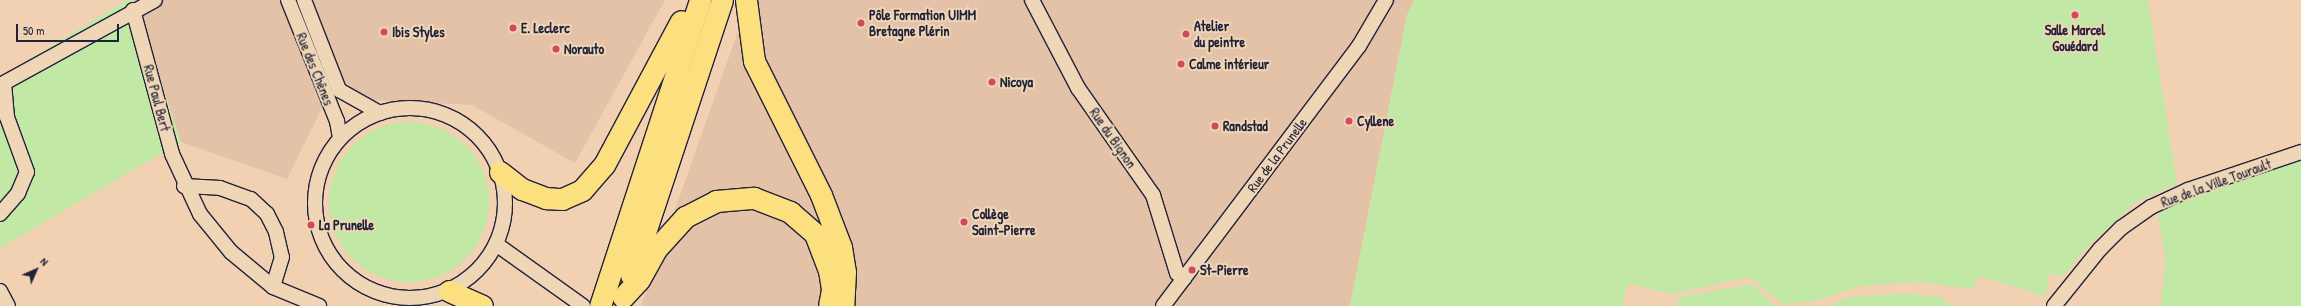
<!DOCTYPE html>
<html>
<head>
<meta charset="utf-8">
<style>
	body { margin:0 }
	#map { position:relative; width:2301px; height:306px; overflow:hidden; background:#f1d1b2; font-family:"Patrick Hand",sans-serif }
	div>[style] { position:absolute }
	.built>* { inset:0; background:#e4c2a8 }
	.green>* { inset:0; background:#c1e9a5 }
	.round { border-radius:50% }
	.roads { filter:drop-shadow(1px 0 #22223b) drop-shadow(-1px 0 #22223b) drop-shadow(0 1px #22223b) drop-shadow(0 -1px #22223b) }
	.minor>* { height:14px; margin:-7px; padding:0 7px; transform-origin:7px; border-radius:7px; background:#eed6b6 }
	.minor>.ring { margin:-7px; padding:0; box-sizing:content-box; background:none; border:14px solid #eed6b6; border-radius:50% }
	.highway>* { height:21px; margin:-10.5px; padding:0 10.5px; transform-origin:10.5px; border-radius:10.5px; background:#fce080 }
	.dots>* { width:11px; height:11px; translate:-50% -50%; box-sizing:border-box; border:2px solid #eed6b6; border-radius:50% }
	span { translate:-50% -50%; white-space:nowrap; text-align:center; line-height:1.15; -webkit-text-stroke:4px #eed6b6; paint-order:stroke }
	.poi-label { font-size:14px; color:#22223b; font-weight:700 }
	.left { translate:0 -50%; text-align:left }
	.street-label { font-size:14px; color:#22223b }
	.north { position:absolute; left:16px; top:250px; width:40px; height:40px; -webkit-text-stroke:3px #eed6b6; paint-order:stroke; rotate:45deg; font-size:11px; font-weight:700; line-height:16px; text-align:center; color:#22223b }
	.north::after { content:''; display:block; margin:auto; width:14px; height:18px; background:#22223b; clip-path:polygon(50% 0,100% 100%,50% 72%,0 100%) }
	.scale { position:absolute; left:16px; top:24px; width:103px; height:18px; box-sizing:border-box; border:2px solid #22223b; border-top:0; padding-left:5px; font-size:12px; line-height:14px; white-space:nowrap; color:#22223b; -webkit-text-stroke:3px #eed6b6; paint-order:stroke }
</style>
</head>
<body>
<div id="map">
	<div class="built">
		<div style="clip-path:polygon(133px 0,665px 0,575px 163px,472px 105px,327px 98px,287px 179px,181px 142px)"></div>
		<div style="clip-path:polygon(749px 0,1414px 0,1407px 15px,1350px 306px,641px 306px)"></div>
	</div>
	<div class="green">
		<div style="clip-path:polygon(127px 0,133px 0,181px 142px,0 248px,0 77px)"></div>
		<div style="clip-path:polygon(1414px 0,2148px 0,2177px 184px,2136px 202px,2083px 251px,2064px 275px,2049px 274px,2045px 296px,1979px 276px,1973px 289px,1920px 282px,1860px 286px,1820px 300px,1783px 304px,1749px 277px,1671px 294px,1628px 283px,1622px 306px,1350px 306px,1407px 15px)"></div>
		<div class="round" style="left:329px;top:122px;width:160px;height:160px"></div>
		<div style="clip-path:polygon(2301px 158px,2301px 306px,2161px 306px,2165px 259px,2158px 213px,2181px 200px)"></div>
		<div style="clip-path:polygon(1752px 284px,1775px 306px,1676px 306px,1679px 297px)"></div>
		<div style="clip-path:polygon(1906px 293px,1941px 297px,1951px 306px,1828px 306px,1851px 297px)"></div>
	</div>
	<div class="roads">
		<div class="minor">
			<div style="left:288px;top:0;width:131px;rotate:68deg"></div>
			<div style="left:337px;top:121px;width:17px;rotate:80deg"></div>
			<div style="left:304px;top:0;width:97px;rotate:68.7deg"></div>
			<div style="left:339px;top:90px;width:47px;rotate:29.3deg"></div>
			<div style="left:1032px;top:0;width:99px;rotate:62.4deg"></div>
			<div style="left:1078px;top:88px;width:131px;rotate:55deg"></div>
			<div style="left:1153px;top:195px;width:82px;rotate:72.9deg"></div>
			<div style="left:1177px;top:273px;width:9px;rotate:36deg"></div>
			<div style="left:133px;top:10px;width:149px;rotate:74.8deg"></div>
			<div style="left:172px;top:154px;width:66px;rotate:65deg"></div>
			<div style="left:200px;top:214px;width:49px;rotate:50.8deg"></div>
			<div style="left:231px;top:252px;width:55px;rotate:39.8deg"></div>
			<div style="left:273px;top:287px;width:50px;rotate:22.4deg"></div>
			<div class="ring" style="left:315px;top:108px;width:176px;height:176px"></div>
			<div style="left:184px;top:186px;width:36px;rotate:3deg"></div>
			<div style="left:220px;top:188px;width:33px;rotate:20deg"></div>
			<div style="left:251px;top:199px;width:22px;rotate:43deg"></div>
			<div style="left:267px;top:214px;width:20px;rotate:63deg"></div>
			<div style="left:276px;top:232px;width:26px;rotate:77deg"></div>
			<div style="left:282px;top:257px;width:31px;rotate:107deg"></div>
			<div style="left:0;top:214px;width:28px;rotate:-49deg"></div>
			<div style="left:18px;top:193px;width:23px;rotate:-67deg"></div>
			<div style="left:27px;top:172px;width:59px;rotate:-110deg"></div>
			<div style="left:7px;top:117px;width:34px;rotate:-95deg"></div>
			<div style="left:4px;top:83px;width:172px;rotate:-28.8deg"></div>
			<div style="left:496px;top:244px;width:107px;rotate:35.5deg"></div>
			<div style="left:0;top:291px;width:17px;rotate:62deg"></div>
			<div style="left:1163px;top:306px;width:326px;rotate:-53deg"></div>
			<div style="left:1359px;top:46px;width:53px;rotate:-59.6deg"></div>
			<div style="left:2054px;top:306px;width:73px;rotate:-51.1deg"></div>
			<div style="left:2100px;top:249px;width:30px;rotate:-45deg"></div>
			<div style="left:2121px;top:228px;width:37px;rotate:-35deg"></div>
			<div style="left:2151px;top:207px;width:41px;rotate:-24.7deg"></div>
			<div style="left:2188px;top:190px;width:119px;rotate:-18.6deg"></div>
		</div>
		<div class="highway">
			<div style="left:746px;top:0;width:62px;rotate:82.5deg"></div>
			<div style="left:754px;top:61px;width:150px;rotate:63.4deg"></div>
			<div style="left:821px;top:195px;width:56px;rotate:69deg"></div>
			<div style="left:841px;top:247px;width:25px;rotate:81deg"></div>
			<div style="left:845px;top:272px;width:34px;rotate:93deg"></div>
			<div style="left:500px;top:172px;width:28px;rotate:38deg"></div>
			<div style="left:522px;top:189px;width:26px;rotate:21deg"></div>
			<div style="left:546px;top:198px;width:16px;rotate:4deg"></div>
			<div style="left:562px;top:199px;width:22px;rotate:-24deg"></div>
			<div style="left:582px;top:190px;width:33px;rotate:-49deg"></div>
			<div style="left:604px;top:165px;width:163px;rotate:-61.9deg"></div>
			<div style="left:631px;top:275px;width:290px;rotate:-71.7deg"></div>
			<div style="left:449px;top:291px;width:36px;rotate:24deg"></div>
			<div style="left:623px;top:297px;width:23px;rotate:-47deg"></div>
			<div style="left:639px;top:280px;width:37px;rotate:-61deg"></div>
			<div style="left:657px;top:248px;width:42px;rotate:-47.9deg"></div>
			<div style="left:685px;top:217px;width:35px;rotate:-27deg"></div>
			<div style="left:716px;top:201px;width:38px;rotate:-5deg"></div>
			<div style="left:754px;top:198px;width:39px;rotate:21deg"></div>
			<div style="left:790px;top:212px;width:33px;rotate:41deg"></div>
			<div style="left:815px;top:234px;width:39px;rotate:69deg"></div>
			<div style="left:829px;top:270px;width:20px;rotate:81deg"></div>
			<div style="left:832px;top:290px;width:15px;rotate:101deg"></div>
			<div style="left:600px;top:306px;width:322px;rotate:-71.9deg"></div>
		</div>
	</div>
	<div class="dots">
		<div style="left:2075px;top:15px;background:#d1495b"></div>
		<div style="left:861px;top:23px;background:#d1495b"></div>
		<div style="left:513px;top:28px;background:#d1495b"></div>
		<div style="left:384px;top:32px;background:#d1495b"></div>
		<div style="left:1186px;top:34px;background:#d1495b"></div>
		<div style="left:556px;top:49px;background:#d1495b"></div>
		<div style="left:1181px;top:64px;background:#d1495b"></div>
		<div style="left:992px;top:82px;background:#d1495b"></div>
		<div style="left:1349px;top:121px;background:#d1495b"></div>
		<div style="left:1215px;top:126px;background:#d1495b"></div>
		<div style="left:964px;top:222px;background:#d1495b"></div>
		<div style="left:311px;top:225px;background:#d1495b"></div>
		<div style="left:1192px;top:270px;background:#d1495b"></div>
	</div>
	<div class="poi-label">
		<span class="left" style="left:869px;top:23px">Pôle Formation UIMM<br>Bretagne Plérin</span>
		<span class="left" style="left:1194px;top:34px">Atelier<br>du peintre</span>
		<span class="left" style="left:521px;top:28px">E. Leclerc</span>
		<span style="left:2075px;top:38px">Salle Marcel<br>Gouédard</span>
		<span class="left" style="left:392px;top:32px">Ibis Styles</span>
		<span class="left" style="left:564px;top:49px">Norauto</span>
		<span class="left" style="left:1189px;top:64px">Calme intérieur</span>
		<span class="left" style="left:1000px;top:82px">Nicoya</span>
		<span class="left" style="left:1357px;top:121px">Cyllene</span>
		<span class="left" style="left:1223px;top:126px">Randstad</span>
		<span class="left" style="left:972px;top:222px">Collège<br>Saint-Pierre</span>
		<span class="left" style="left:319px;top:225px">La Prunelle</span>
		<span class="left" style="left:1200px;top:270px">St-Pierre</span>
	</div>
	<div class="street-label">
		<span style="left:315px;top:69px;rotate:68deg">Rue des Chênes</span>
		<span style="left:157px;top:98px;rotate:75deg">Rue Paul Bert</span>
		<span style="left:1113px;top:138px;rotate:55deg">Rue du Bignon</span>
		<span style="left:1277px;top:155px;rotate:-53deg">Rue de la Prunelle</span>
		<span style="left:2216px;top:183px;rotate:-20deg">Rue de la Ville Tourault</span>
	</div>
	<div class="north">N</div>
	<div class="scale">50 m</div>
</div>
</body>
</html>
